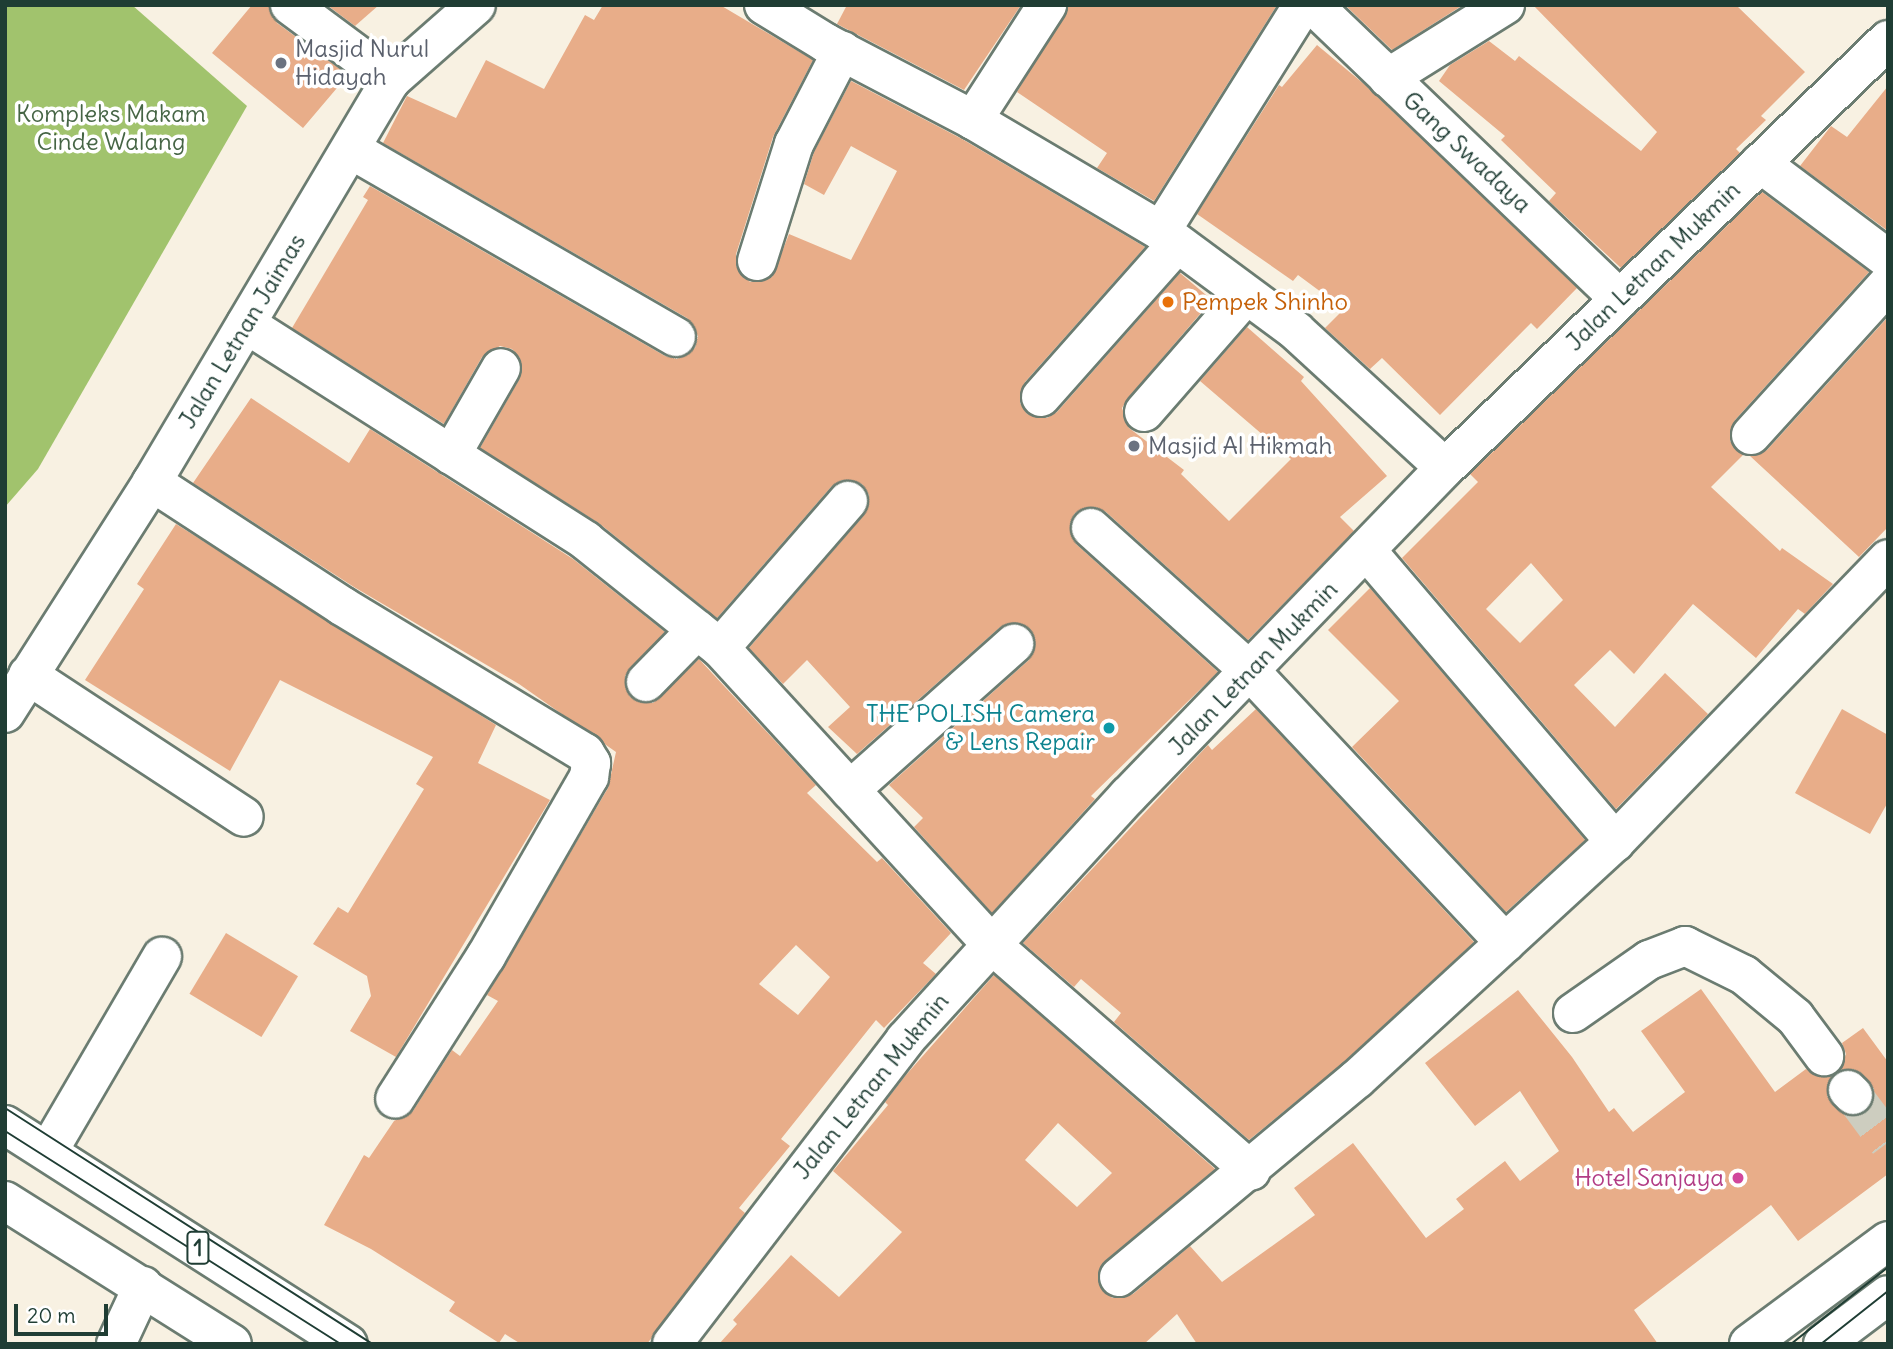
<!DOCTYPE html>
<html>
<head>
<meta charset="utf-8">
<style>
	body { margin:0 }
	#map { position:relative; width:1893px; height:1349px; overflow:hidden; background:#f8f1e2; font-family:Delius,sans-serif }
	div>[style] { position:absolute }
	.green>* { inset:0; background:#a1c36d }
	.building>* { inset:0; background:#e8ad89; transform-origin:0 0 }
	.minor-tunnel>* { height:38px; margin-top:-19px; transform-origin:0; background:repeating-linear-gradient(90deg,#cdcdbf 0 38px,transparent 0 57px) }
	.roads { filter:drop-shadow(2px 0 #6b7c71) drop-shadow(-2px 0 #6b7c71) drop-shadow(0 2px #6b7c71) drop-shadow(0 -2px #6b7c71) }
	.minor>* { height:38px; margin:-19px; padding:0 19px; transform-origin:19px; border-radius:19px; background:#fff }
	.primary>* { height:38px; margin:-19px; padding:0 19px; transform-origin:19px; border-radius:19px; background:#fff }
	.trunk>* { height:38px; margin:-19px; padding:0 19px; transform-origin:19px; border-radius:19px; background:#fff }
	.tram>* { height:2px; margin:-1px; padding:0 1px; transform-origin:1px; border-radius:1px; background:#1f3d34 }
	.dots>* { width:19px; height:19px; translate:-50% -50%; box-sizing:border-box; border:4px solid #fff; border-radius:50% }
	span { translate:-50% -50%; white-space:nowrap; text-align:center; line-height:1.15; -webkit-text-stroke:7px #fff; paint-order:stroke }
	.shield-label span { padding:2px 5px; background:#fff; border:2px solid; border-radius:5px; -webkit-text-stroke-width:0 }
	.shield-label { font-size:23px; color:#1f3d34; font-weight:700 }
	.worship-label { font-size:24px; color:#5b616d }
	.left { translate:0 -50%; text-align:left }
	.park-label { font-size:24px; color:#466545 }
	.street-label { font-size:24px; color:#1f3d34 }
	.food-label { font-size:24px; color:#c56008 }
	.culture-label { font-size:24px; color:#0d838f }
	.right { translate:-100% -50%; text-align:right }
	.hotel-label { font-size:24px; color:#b23c85 }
	.frame { position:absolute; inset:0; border:7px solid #1f3d34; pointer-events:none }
	.scale { position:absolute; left:14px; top:1304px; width:94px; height:32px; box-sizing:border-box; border:4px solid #1f3d34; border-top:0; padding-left:9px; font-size:21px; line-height:24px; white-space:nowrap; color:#1f3d34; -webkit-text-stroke:5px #fff; paint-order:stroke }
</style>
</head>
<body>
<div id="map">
	<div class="green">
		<div style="clip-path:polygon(5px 5px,132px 5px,247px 106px,38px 469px,5px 507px)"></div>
	</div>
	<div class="building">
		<div style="clip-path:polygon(252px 5px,269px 5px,277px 23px,348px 75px,303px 128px,212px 53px)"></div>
		<div style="clip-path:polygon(327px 5px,379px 5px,355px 26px)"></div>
		<div style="clip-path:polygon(603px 5px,720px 5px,813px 60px,773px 137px,736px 254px,736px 266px,750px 282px,772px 277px,789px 234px,851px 260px,897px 171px,851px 146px,824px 195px,804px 184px,814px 152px,851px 81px,962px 139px,1145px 247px,1025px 382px,1020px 403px,1027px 414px,1047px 418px,1057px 412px,1180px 273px,1212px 300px,1128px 398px,1122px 408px,1129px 428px,1184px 470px,1181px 474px,1229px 521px,1291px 459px,1200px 381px,1247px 327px,1304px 377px,1301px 381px,1387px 476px,1340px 517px,1354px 531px,1248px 640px,1106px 512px,1095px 507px,1075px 513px,1070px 524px,1076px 544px,1218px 672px,1091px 796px,1095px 799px,992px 913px,914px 827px,923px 818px,889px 785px,1029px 660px,1035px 640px,1030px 629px,1010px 623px,999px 628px,857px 754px,828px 727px,850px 707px,807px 660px,783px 684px,749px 648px,864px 515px,869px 495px,862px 484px,842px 480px,831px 487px,717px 618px,600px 524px,480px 448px,520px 378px,520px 358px,512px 349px,500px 346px,482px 357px,444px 424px,292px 328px,368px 200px,363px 197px,370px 186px,665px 356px,677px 359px,695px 348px,698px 336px,687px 318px,383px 143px,407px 96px,456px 118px,486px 60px,544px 89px,585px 15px,594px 20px)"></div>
		<div style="clip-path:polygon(847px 5px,1021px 5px,964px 90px,837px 24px)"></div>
		<div style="clip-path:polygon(1069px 5px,1277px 5px,1154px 201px,1097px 168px,1107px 153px,1017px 92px)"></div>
		<div style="clip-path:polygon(1345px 5px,1463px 5px,1392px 50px)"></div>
		<div style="clip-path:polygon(1533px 5px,1736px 5px,1805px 72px,1761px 116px,1766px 120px,1736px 149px,1740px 153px,1621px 268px,1549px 201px,1556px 193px,1501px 140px,1505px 136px,1439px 81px,1450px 65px,1489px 41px,1515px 61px,1519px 56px,1641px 151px,1657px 132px)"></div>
		<div style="clip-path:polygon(1317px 45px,1364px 84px,1577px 288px,1537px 329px,1531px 323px,1440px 415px,1382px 358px,1370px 369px,1325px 328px,1344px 309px,1298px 275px,1293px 281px,1197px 214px,1279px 85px,1282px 87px)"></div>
		<div style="clip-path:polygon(1888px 86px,1888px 231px,1800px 166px,1831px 126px,1847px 137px)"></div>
		<div style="clip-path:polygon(evenodd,1762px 192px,1869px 272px,1735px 420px,1730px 441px,1743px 455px,1711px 487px,1780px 551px,1782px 548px,1833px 584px,1805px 614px,1798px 609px,1756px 658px,1693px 604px,1634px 674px,1610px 650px,1574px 685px,1615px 727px,1665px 673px,1708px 714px,1616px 809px,1402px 558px,1478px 482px,1470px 474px,1762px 192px,1531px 563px,1563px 600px,1520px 643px,1486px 609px,1531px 563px)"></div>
		<div style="clip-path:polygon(1888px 317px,1888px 527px,1859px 557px,1750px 456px,1767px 450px)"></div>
		<div style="clip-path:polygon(evenodd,251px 398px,349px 463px,370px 429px,573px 559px,665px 632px,625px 676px,630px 697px,653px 703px,699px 659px,816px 785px,807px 793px,877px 862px,882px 858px,951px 933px,923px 963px,936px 974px,884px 1028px,876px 1020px,781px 1139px,790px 1146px,739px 1208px,745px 1213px,647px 1344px,521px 1344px,505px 1334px,499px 1343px,449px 1311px,455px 1302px,371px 1249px,324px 1225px,364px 1155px,369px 1158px,394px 1121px,413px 1111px,452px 1050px,460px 1056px,498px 1001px,487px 995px,608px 788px,616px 752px,519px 684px,354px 587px,193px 483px,251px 398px,796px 945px,830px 977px,798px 1015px,759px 984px,796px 945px)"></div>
		<div style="clip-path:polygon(176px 524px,496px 725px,478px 763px,550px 800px,396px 1057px,350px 1031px,371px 996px,367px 976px,313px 944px,338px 907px,348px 913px,424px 789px,416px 784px,433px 757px,280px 680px,230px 771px,85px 680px,144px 589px,137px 584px)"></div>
		<div style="clip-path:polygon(1370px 588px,1585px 840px,1506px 912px,1352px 747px,1399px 701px,1328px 630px)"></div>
		<div style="clip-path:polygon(1256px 709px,1474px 942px,1343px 1063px,1249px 1140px,1114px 1022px,1121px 1013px,1081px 979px,1074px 987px,1023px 943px,1208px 745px,1212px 750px)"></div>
		<div style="clip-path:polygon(1842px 709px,1888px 735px,1888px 802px,1870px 834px,1795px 793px)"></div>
		<div style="left:226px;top:933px;width:84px;height:71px;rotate:31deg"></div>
		<div style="clip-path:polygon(evenodd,994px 975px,1215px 1169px,1105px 1261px,1098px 1281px,1112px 1298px,1133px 1294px,1190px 1246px,1222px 1282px,1315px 1215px,1294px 1188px,1353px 1143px,1426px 1238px,1464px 1209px,1456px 1199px,1505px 1161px,1520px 1181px,1559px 1151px,1520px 1091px,1475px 1126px,1425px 1063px,1518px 990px,1572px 1057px,1609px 1112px,1614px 1108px,1633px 1132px,1685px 1092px,1641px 1031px,1701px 989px,1775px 1092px,1806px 1069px,1816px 1076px,1832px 1076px,1827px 1096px,1848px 1116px,1868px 1111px,1874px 1100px,1874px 1089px,1863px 1075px,1853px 1069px,1840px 1070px,1846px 1054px,1842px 1043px,1863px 1028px,1888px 1062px,1888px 1174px,1798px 1241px,1771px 1205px,1634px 1310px,1658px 1344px,1197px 1344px,1177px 1314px,1144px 1344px,719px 1344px,737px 1324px,733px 1320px,791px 1255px,839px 1297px,902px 1232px,833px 1171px,888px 1105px,885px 1102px,906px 1075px,994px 975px,1058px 1123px,1112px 1173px,1077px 1207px,1025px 1160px,1058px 1123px)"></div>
	</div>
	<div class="minor-tunnel">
		<div style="left:1853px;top:1095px;width:59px;rotate:53.3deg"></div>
	</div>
	<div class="roads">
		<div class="minor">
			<div style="left:290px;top:5px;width:126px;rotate:36.6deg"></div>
			<div style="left:764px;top:5px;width:73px;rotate:31.5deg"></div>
			<div style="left:826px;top:43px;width:166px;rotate:27.6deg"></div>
			<div style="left:973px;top:120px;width:218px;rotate:30.6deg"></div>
			<div style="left:1161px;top:231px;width:168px;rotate:36.5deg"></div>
			<div style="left:1296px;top:331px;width:202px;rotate:42.6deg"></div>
			<div style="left:1313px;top:5px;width:425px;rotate:43.8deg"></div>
			<div style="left:1388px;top:78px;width:138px;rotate:-32deg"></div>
			<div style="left:973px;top:120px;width:137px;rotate:-57.2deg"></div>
			<div style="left:352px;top:150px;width:374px;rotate:30deg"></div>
			<div style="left:1760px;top:163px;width:160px;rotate:36.9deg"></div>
			<div style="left:1161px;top:231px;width:267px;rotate:-57.9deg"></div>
			<div style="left:757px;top:261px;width:123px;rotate:-72.5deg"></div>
			<div style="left:794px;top:144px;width:105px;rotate:-62.7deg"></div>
			<div style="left:246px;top:324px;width:403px;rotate:32.5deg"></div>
			<div style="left:586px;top:541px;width:171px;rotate:38.6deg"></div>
			<div style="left:720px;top:648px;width:401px;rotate:47.5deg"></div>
			<div style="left:991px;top:944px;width:345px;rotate:41.1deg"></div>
			<div style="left:1041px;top:397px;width:205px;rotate:-48.4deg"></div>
			<div style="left:1144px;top:412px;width:155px;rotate:-48.9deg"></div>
			<div style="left:1751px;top:435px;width:204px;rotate:-47.8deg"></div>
			<div style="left:451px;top:455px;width:100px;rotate:-60.1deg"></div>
			<div style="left:152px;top:482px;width:227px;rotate:33.1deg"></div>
			<div style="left:342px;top:606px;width:284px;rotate:31.2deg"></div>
			<div style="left:585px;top:753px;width:12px;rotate:59deg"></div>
			<div style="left:591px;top:763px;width:14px;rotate:98deg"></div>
			<div style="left:589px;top:777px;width:207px;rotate:119.9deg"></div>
			<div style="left:486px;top:956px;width:169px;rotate:122.5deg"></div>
			<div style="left:1091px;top:528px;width:214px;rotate:42deg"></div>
			<div style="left:1250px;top:671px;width:373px;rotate:46.8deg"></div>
			<div style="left:1366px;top:550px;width:384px;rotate:49.5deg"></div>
			<div style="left:720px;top:648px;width:195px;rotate:-49deg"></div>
			<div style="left:28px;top:675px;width:258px;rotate:33.3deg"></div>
			<div style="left:646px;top:682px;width:73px;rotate:-45.6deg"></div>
			<div style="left:5px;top:713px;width:274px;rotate:-57.5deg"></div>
			<div style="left:152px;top:482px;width:468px;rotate:-59.3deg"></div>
			<div style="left:391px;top:80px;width:113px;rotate:-41.4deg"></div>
			<div style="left:850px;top:790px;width:220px;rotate:-41.7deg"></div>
			<div style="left:1573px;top:1013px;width:93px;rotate:-34.9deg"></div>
			<div style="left:1649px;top:960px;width:39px;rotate:-21deg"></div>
			<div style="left:1685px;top:946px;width:66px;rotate:26.2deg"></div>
			<div style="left:1744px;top:975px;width:66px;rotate:39.5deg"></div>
			<div style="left:1795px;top:1017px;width:49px;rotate:53.4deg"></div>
			<div style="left:1848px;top:1090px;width:7px;rotate:45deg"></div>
			<div style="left:49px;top:1150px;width:224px;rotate:-59.7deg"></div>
			<div style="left:1119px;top:1277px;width:310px;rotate:-39.8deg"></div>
			<div style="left:1357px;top:1079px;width:350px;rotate:-42.6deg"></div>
			<div style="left:1615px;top:842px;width:393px;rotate:-46deg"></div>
			<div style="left:116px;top:1344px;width:64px;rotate:-65deg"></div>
			<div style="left:672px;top:1344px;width:383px;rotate:-52.5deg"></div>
			<div style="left:905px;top:1040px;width:331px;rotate:-47.6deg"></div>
			<div style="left:1128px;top:796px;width:456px;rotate:-46deg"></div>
			<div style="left:1445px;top:468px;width:616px;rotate:-44.01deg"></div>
		</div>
		<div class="primary">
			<div style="left:1749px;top:1344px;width:173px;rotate:-36.5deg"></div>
			<div style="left:1823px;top:1344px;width:81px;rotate:-37deg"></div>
		</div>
		<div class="trunk">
			<div style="left:5px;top:1125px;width:407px;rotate:32.6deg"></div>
			<div style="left:5px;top:1201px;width:268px;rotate:32.2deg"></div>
		</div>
	</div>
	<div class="tram">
		<div style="left:5px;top:1108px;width:436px;rotate:32.7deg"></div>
		<div style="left:5px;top:1131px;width:398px;rotate:32.4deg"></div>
		<div style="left:1791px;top:1344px;width:124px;rotate:-38.4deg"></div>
		<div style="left:1821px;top:1344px;width:85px;rotate:-38.3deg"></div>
	</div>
	<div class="dots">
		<div style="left:281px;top:63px;background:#6b7280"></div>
		<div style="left:1168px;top:302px;background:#e8710a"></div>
		<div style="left:1134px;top:446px;background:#6b7280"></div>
		<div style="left:1109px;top:728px;background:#0f9aa8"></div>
		<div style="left:1738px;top:1178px;background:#d1479c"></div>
	</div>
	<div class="shield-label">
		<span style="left:198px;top:1248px">1</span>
	</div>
	<div class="worship-label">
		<span class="left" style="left:295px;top:63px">Masjid Nurul<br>Hidayah</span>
		<span class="left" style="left:1148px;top:446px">Masjid Al Hikmah</span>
	</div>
	<div class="park-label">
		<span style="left:111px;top:128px">Kompleks Makam<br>Cinde Walang</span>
	</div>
	<div class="street-label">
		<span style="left:1467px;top:152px;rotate:43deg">Gang Swadaya</span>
		<span style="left:1653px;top:266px;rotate:-44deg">Jalan Letnan Mukmin</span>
		<span style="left:242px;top:331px;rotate:-59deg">Jalan Letnan Jaimas</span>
		<span style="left:1253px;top:668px;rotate:-46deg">Jalan Letnan Mukmin</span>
		<span style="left:871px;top:1086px;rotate:-51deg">Jalan Letnan Mukmin</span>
	</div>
	<div class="food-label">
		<span class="left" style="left:1182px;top:302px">Pempek Shinho</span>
	</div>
	<div class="culture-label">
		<span class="right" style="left:1095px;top:728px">THE POLISH Camera<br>&amp; Lens Repair</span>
	</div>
	<div class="hotel-label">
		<span class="right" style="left:1724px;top:1178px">Hotel Sanjaya</span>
	</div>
	<div class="frame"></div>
	<div class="scale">20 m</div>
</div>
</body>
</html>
